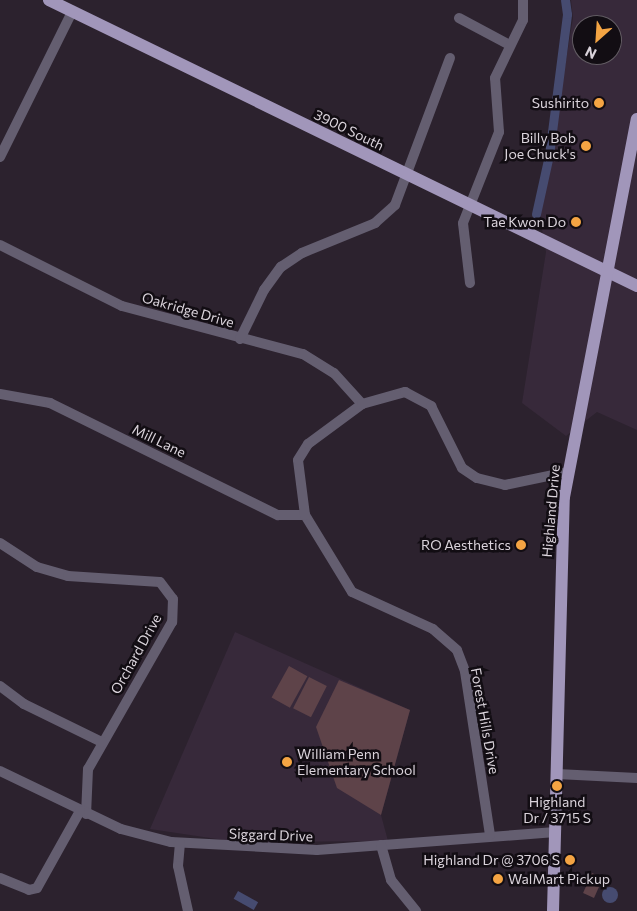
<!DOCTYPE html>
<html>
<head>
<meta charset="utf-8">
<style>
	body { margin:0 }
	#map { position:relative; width:637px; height:911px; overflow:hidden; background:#2c222e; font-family:Commissioner,sans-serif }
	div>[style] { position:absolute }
	.built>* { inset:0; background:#37293a }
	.green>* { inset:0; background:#5e4349; transform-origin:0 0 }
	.water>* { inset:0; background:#464b70; transform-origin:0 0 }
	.round { border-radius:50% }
	.canal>* { height:9px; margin:-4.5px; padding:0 4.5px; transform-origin:4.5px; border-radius:4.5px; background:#464b70 }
	.minor>* { height:10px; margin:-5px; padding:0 5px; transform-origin:5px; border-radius:5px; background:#645e70 }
	.major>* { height:12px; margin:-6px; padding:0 6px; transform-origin:6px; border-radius:6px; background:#a196ba }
	.dots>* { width:14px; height:14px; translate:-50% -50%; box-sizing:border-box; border:2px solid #120d13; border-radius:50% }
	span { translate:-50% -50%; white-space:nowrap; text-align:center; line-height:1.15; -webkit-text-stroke:5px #120d13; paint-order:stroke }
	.poi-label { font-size:14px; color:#dad3db }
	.right { translate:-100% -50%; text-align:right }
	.left { translate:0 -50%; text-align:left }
	.street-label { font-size:14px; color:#dad3db }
	.north { position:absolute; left:572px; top:15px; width:50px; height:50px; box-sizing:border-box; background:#120d13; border:1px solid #625c63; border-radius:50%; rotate:206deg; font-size:14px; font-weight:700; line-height:20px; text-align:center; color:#dad3db }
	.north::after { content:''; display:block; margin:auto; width:18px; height:22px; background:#f4a443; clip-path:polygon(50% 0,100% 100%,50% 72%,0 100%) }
</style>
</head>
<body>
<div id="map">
	<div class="built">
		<div style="clip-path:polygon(evenodd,571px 0,637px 0,637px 430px,597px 412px,566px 436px,522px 403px,546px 252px,540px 218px,573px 18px,571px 0,582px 25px,612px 25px,612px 55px,582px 55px,582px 25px)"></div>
		<div style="clip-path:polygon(235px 632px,410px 710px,381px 815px,388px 841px,237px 842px,150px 829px)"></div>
	</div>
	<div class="green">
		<div style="left:289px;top:666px;width:21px;height:36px;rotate:29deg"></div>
		<div style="left:309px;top:677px;width:20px;height:35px;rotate:27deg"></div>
		<div style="clip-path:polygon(339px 680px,410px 710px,381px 815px,337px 788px,316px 727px)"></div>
		<div style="left:592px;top:873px;width:12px;height:22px;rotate:24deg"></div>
	</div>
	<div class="water">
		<div class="round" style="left:602px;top:887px;width:16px;height:16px"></div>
		<div style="left:238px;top:891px;width:23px;height:9px;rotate:29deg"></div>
	</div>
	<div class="canal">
		<div style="left:536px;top:214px;width:60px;rotate:-77.6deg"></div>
		<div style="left:549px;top:155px;width:142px;rotate:-82.7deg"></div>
		<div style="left:567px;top:14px;width:14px;rotate:-98deg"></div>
	</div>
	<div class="minor">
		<div style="left:459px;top:18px;width:55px;rotate:28deg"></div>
		<div style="left:0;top:157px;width:162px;rotate:-63.6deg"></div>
		<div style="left:0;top:245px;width:136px;rotate:26.6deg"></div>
		<div style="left:122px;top:306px;width:187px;rotate:14.9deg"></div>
		<div style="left:303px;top:354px;width:36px;rotate:32deg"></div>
		<div style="left:334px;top:373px;width:42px;rotate:47.9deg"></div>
		<div style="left:470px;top:283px;width:60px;rotate:-96.7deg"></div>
		<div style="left:463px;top:223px;width:98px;rotate:-68.4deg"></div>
		<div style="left:499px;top:132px;width:54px;rotate:-94.2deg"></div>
		<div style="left:495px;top:78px;width:64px;rotate:-64.2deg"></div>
		<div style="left:523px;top:20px;width:20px;rotate:-90deg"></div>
		<div style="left:240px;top:339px;width:55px;rotate:-63.9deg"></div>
		<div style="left:264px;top:290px;width:29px;rotate:-54deg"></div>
		<div style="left:281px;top:267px;width:25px;rotate:-34deg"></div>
		<div style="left:302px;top:253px;width:79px;rotate:-22.3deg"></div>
		<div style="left:375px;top:223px;width:27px;rotate:-42deg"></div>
		<div style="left:395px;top:205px;width:157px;rotate:-69.5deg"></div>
		<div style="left:0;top:394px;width:51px;rotate:10.2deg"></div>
		<div style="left:50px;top:403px;width:254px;rotate:26.2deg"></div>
		<div style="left:278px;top:515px;width:27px"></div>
		<div style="left:0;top:543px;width:44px;rotate:33deg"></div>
		<div style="left:37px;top:567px;width:32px;rotate:16deg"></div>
		<div style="left:68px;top:576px;width:92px;rotate:3.7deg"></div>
		<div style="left:160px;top:582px;width:21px;rotate:53deg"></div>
		<div style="left:173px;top:599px;width:23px;rotate:92deg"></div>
		<div style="left:172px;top:622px;width:169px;rotate:119.7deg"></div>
		<div style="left:88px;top:769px;width:45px;rotate:92.5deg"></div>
		<div style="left:0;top:686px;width:30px;rotate:37deg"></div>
		<div style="left:24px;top:704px;width:87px;rotate:26deg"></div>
		<div style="left:0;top:771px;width:134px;rotate:25.6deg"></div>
		<div style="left:121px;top:829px;width:52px;rotate:14.6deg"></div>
		<div style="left:171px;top:842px;width:146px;rotate:3.1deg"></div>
		<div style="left:317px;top:850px;width:239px;rotate:-4.3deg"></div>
		<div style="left:557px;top:774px;width:80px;rotate:2.9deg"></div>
		<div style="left:490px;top:835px;width:166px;rotate:-98.7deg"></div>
		<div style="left:465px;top:671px;width:22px;rotate:-111deg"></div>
		<div style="left:457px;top:650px;width:32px;rotate:-139deg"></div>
		<div style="left:433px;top:629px;width:89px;rotate:-155.4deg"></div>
		<div style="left:352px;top:592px;width:90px;rotate:-121.4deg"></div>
		<div style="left:305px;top:515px;width:55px;rotate:-97.3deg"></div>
		<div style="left:298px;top:460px;width:19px;rotate:-58deg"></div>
		<div style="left:308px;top:444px;width:67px;rotate:-36.5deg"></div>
		<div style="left:362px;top:404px;width:45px;rotate:-15.6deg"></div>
		<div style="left:405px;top:392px;width:30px;rotate:28deg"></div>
		<div style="left:431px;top:406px;width:69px;rotate:63.4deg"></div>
		<div style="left:462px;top:468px;width:18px;rotate:34deg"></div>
		<div style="left:477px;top:478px;width:29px;rotate:14deg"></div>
		<div style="left:505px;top:485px;width:63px;rotate:-11.8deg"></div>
		<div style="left:180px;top:843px;width:23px;rotate:95deg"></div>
		<div style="left:178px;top:866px;width:46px;rotate:77.5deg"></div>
		<div style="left:381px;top:845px;width:36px;rotate:74deg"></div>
		<div style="left:391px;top:880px;width:40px;rotate:51deg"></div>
		<div style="left:0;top:878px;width:31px;rotate:22deg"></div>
		<div style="left:29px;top:890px;width:8px;rotate:-14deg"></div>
		<div style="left:37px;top:888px;width:88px;rotate:-60.8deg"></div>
	</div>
	<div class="major">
		<div style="left:49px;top:0;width:654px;rotate:25.94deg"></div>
		<div style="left:553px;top:911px;width:414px;rotate:-88.5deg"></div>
		<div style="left:564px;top:497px;width:385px;rotate:-79.1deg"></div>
	</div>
	<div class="dots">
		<div style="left:599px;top:103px;background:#f4a443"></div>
		<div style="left:586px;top:146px;background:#f4a443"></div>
		<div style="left:576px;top:222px;background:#f4a443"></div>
		<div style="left:521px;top:545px;background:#f4a443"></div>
		<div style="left:287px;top:762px;background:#f4a443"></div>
		<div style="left:557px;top:786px;background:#f4a443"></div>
		<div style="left:570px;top:860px;background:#f4a443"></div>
		<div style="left:498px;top:879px;background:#f4a443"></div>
	</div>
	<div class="poi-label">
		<span class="right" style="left:589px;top:103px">Sushirito</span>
		<span class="right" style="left:576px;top:146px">Billy Bob<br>Joe Chuck's</span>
		<span class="right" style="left:566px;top:222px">Tae Kwon Do</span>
		<span class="right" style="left:511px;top:545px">RO Aesthetics</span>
		<span class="left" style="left:297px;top:762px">William Penn<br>Elementary School</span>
		<span style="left:557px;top:810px">Highland<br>Dr / 3715 S</span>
		<span class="right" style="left:560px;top:860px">Highland Dr @ 3706 S</span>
		<span class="left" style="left:508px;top:879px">WalMart Pickup</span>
	</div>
	<div class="street-label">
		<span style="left:349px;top:130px;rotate:26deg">3900 South</span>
		<span style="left:188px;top:310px;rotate:16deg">Oakridge Drive</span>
		<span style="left:159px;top:441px;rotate:26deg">Mill Lane</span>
		<span style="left:551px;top:511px;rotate:-85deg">Highland Drive</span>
		<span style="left:136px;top:654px;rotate:-61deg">Orchard Drive</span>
		<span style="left:485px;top:721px;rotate:80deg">Forest Hills Drive</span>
		<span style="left:271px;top:835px;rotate:2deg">Siggard Drive</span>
	</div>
	<div class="north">N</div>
</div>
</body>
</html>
